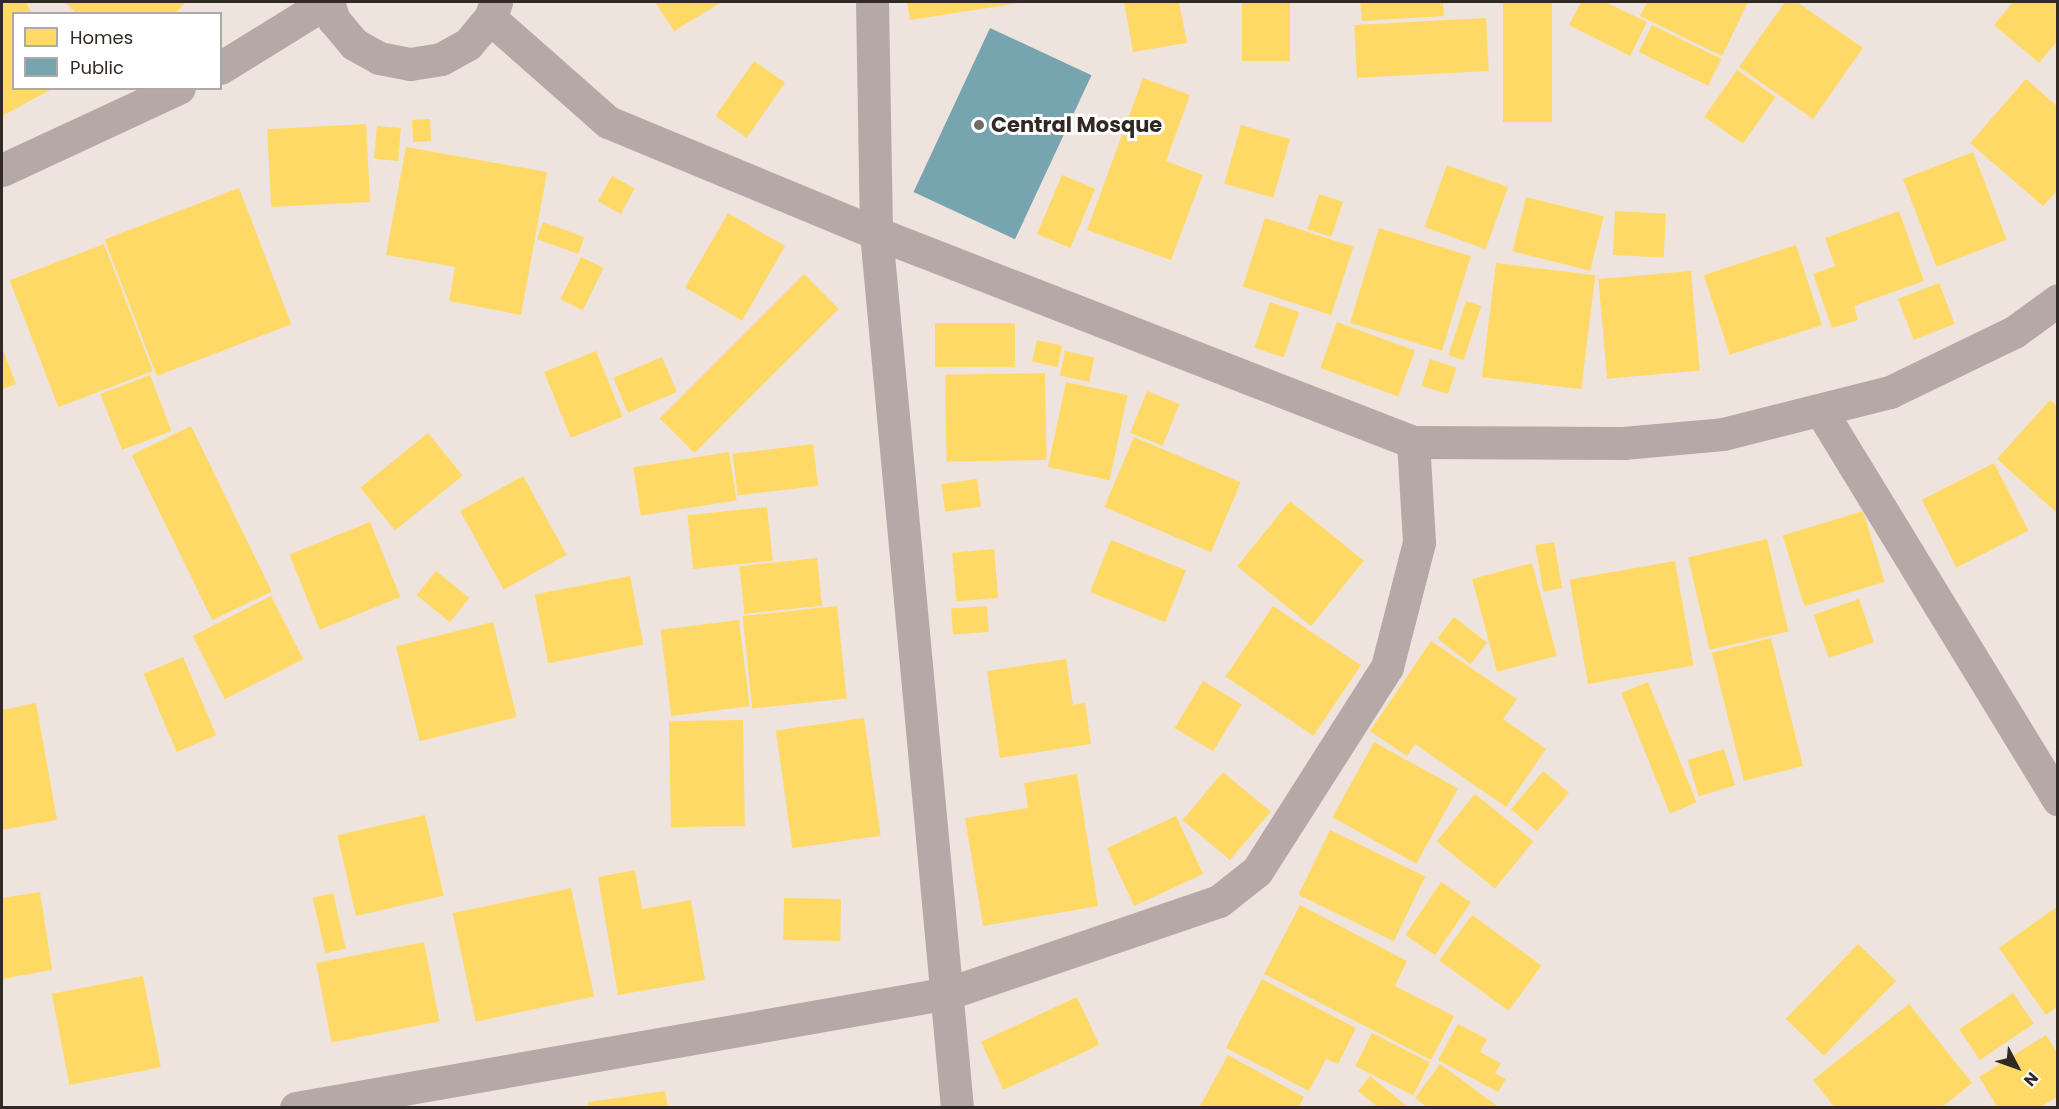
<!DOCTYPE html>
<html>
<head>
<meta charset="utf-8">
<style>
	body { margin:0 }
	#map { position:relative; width:2059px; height:1109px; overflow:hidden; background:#efe3dd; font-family:Poppins,sans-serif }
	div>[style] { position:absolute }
	.homes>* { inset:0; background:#ffd966; transform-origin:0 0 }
	.public>* { inset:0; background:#76a5af; transform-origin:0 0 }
	.minor>* { height:33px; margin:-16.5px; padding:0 16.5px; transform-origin:16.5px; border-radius:16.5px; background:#b6a8a7 }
	.tertiary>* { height:33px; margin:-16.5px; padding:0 16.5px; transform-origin:16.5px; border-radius:16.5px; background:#b6a8a7 }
	.dots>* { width:16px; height:16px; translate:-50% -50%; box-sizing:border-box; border:3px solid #fff; border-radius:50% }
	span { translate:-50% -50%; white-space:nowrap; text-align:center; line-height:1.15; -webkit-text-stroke:6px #fff; paint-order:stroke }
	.poi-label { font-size:21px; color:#312924; font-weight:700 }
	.left { translate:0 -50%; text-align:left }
	.frame { position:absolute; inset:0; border:3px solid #312924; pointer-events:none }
	.legend { position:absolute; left:12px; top:12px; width:210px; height:78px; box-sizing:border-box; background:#fff; border:2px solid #ada9a7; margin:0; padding:8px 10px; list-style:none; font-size:18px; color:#312924 }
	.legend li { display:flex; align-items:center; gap:12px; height:30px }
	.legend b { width:30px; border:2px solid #ada9a7 }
	.north { position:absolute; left:1987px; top:1037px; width:60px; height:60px; -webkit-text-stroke:4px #fff; paint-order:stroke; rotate:131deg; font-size:16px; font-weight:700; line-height:24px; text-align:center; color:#312924 }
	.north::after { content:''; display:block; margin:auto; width:21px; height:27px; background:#312924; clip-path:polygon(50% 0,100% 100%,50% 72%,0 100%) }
</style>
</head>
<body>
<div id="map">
	<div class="homes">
		<div style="clip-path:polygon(2px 2px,26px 2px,32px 14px,14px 14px,14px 88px,54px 88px,2px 116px)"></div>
		<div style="clip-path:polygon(64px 2px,186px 2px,175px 14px,77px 14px)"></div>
		<div style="clip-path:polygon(655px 2px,722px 2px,674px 31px)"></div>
		<div style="clip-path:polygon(907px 2px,1019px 2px,1019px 3px,910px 20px)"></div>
		<div style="clip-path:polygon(1124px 2px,1179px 2px,1187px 43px,1133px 52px)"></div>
		<div style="left:1242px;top:2px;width:48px;height:59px"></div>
		<div style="clip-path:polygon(1360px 2px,1443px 2px,1444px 16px,1362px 21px)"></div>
		<div style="left:1503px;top:2px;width:49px;height:120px"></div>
		<div style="clip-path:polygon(1581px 2px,1605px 2px,1647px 22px,1630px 56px,1569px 25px)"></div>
		<div style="clip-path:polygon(1647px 2px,1748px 2px,1722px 56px,1640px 16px)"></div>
		<div style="clip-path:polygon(1785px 2px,1797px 2px,1863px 48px,1813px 119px,1739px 67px)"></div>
		<div style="clip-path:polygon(2013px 2px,2058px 2px,2058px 40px,2039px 63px,1994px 25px)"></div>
		<div style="left:1486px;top:18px;width:53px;height:132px;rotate:87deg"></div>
		<div style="left:1652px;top:25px;width:77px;height:30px;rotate:26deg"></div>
		<div style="left:754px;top:61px;width:38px;height:67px;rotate:35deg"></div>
		<div style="left:1737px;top:70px;width:47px;height:57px;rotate:35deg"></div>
		<div style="clip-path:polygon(1143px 78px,1190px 95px,1166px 161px,1203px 175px,1171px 260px,1087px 230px)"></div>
		<div style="clip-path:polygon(2026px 79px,2058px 107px,2058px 190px,2043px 206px,1970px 143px)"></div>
		<div style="left:430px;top:119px;width:22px;height:18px;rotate:87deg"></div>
		<div style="left:366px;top:124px;width:78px;height:99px;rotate:87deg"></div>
		<div style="left:1241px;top:125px;width:51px;height:61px;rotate:16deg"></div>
		<div style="left:377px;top:126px;width:24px;height:33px;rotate:5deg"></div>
		<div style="clip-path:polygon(406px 147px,547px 172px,521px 315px,449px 301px,455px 267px,386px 255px)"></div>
		<div style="left:1973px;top:152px;width:94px;height:75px;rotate:69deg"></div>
		<div style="left:1447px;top:165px;width:65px;height:66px;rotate:20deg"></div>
		<div style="left:1062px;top:175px;width:36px;height:64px;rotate:23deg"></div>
		<div style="left:612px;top:176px;width:26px;height:29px;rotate:29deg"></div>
		<div style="left:239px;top:188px;width:146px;height:144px;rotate:69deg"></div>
		<div style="left:1319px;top:194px;width:25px;height:37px;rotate:18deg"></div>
		<div style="left:1526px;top:197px;width:80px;height:56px;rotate:14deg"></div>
		<div style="left:1615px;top:211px;width:51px;height:44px;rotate:3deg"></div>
		<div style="clip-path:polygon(1899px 211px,1924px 281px,1854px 306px,1858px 320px,1832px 328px,1813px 274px,1835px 266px,1825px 238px)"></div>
		<div style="left:728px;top:213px;width:66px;height:86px;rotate:30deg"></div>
		<div style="left:1265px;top:218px;width:93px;height:72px;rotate:18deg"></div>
		<div style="left:543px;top:222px;width:44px;height:18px;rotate:20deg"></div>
		<div style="left:1379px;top:228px;width:96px;height:99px;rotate:17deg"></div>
		<div style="left:104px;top:244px;width:136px;height:101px;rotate:69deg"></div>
		<div style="left:1796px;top:245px;width:84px;height:97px;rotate:72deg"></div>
		<div style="left:581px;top:257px;width:25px;height:47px;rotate:26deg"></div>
		<div style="left:1496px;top:263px;width:100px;height:115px;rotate:7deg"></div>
		<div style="left:1691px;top:271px;width:100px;height:93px;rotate:85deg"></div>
		<div style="left:804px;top:274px;width:49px;height:204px;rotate:45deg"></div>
		<div style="left:1939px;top:283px;width:44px;height:44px;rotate:69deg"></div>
		<div style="left:1466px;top:301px;width:16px;height:57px;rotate:18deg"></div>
		<div style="left:1270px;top:302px;width:31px;height:48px;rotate:19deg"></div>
		<div style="left:1337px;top:322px;width:83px;height:49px;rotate:20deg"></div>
		<div style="left:1015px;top:323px;width:44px;height:80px;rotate:90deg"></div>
		<div style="left:1037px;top:340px;width:26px;height:22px;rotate:13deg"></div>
		<div style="clip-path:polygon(2px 347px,16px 384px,2px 389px)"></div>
		<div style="left:596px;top:351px;width:71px;height:56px;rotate:68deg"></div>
		<div style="left:1065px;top:351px;width:30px;height:25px;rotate:12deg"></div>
		<div style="left:662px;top:357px;width:38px;height:53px;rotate:67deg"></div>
		<div style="left:1430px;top:359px;width:28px;height:28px;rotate:18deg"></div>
		<div style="left:1045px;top:373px;width:87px;height:100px;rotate:89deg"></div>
		<div style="left:150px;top:375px;width:60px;height:53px;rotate:69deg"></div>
		<div style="left:1066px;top:382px;width:63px;height:87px;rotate:12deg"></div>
		<div style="left:1147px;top:391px;width:35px;height:45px;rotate:22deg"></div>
		<div style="clip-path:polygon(2050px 400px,2058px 407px,2058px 514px,1997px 459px)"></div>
		<div style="left:191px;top:426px;width:184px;height:66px;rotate:64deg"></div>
		<div style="left:428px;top:433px;width:55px;height:87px;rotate:51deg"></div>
		<div style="left:1134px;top:437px;width:116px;height:76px;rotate:23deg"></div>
		<div style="left:813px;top:444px;width:42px;height:81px;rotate:83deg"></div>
		<div style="left:729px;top:452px;width:49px;height:97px;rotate:81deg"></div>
		<div style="left:1994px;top:463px;width:76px;height:81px;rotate:63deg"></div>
		<div style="left:523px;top:476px;width:90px;height:72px;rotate:61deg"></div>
		<div style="left:977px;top:479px;width:28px;height:36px;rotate:82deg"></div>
		<div style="left:1290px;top:501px;width:95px;height:84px;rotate:39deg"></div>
		<div style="left:767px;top:507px;width:54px;height:80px;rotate:84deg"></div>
		<div style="left:1863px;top:511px;width:74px;height:84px;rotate:73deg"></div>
		<div style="left:370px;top:522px;width:81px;height:87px;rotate:68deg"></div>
		<div style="left:1767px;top:539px;width:95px;height:81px;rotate:77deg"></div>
		<div style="left:1111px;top:540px;width:81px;height:56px;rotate:22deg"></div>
		<div style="left:1554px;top:542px;width:47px;height:19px;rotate:80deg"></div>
		<div style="left:994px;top:549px;width:49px;height:42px;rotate:85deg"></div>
		<div style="left:817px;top:558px;width:48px;height:78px;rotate:84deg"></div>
		<div style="left:1675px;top:561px;width:106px;height:107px;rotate:80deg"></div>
		<div style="left:1532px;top:563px;width:96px;height:62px;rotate:75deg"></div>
		<div style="left:436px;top:571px;width:43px;height:31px;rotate:39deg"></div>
		<div style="left:630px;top:576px;width:70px;height:97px;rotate:79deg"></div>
		<div style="left:271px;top:596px;width:71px;height:88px;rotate:63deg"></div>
		<div style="left:1859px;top:599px;width:46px;height:48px;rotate:71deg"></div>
		<div style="left:837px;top:606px;width:93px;height:95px;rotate:84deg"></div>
		<div style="left:987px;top:606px;width:26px;height:36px;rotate:86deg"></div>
		<div style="left:1273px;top:606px;width:106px;height:85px;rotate:34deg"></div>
		<div style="left:1454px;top:617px;width:42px;height:27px;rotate:38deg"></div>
		<div style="left:739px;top:620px;width:87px;height:79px;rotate:83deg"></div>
		<div style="left:493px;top:622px;width:98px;height:100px;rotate:76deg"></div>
		<div style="left:1771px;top:638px;width:132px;height:61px;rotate:76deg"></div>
		<div style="clip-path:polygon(1431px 641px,1517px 699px,1503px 719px,1546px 749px,1506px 807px,1415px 744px,1407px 756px,1370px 731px)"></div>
		<div style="left:183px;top:657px;width:85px;height:43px;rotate:67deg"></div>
		<div style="clip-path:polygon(1066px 659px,1073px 705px,1085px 703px,1091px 744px,1000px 758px,987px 671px)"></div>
		<div style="left:1203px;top:681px;width:45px;height:55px;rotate:31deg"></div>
		<div style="left:1648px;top:682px;width:130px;height:29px;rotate:68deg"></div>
		<div style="clip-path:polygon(36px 703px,57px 820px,2px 830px,2px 710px)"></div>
		<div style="left:864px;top:718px;width:119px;height:89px;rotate:82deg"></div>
		<div style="left:743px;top:720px;width:106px;height:74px;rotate:89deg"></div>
		<div style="left:1374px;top:742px;width:96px;height:86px;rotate:29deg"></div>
		<div style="left:1724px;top:749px;width:38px;height:38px;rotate:73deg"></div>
		<div style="left:1543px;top:771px;width:34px;height:50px;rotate:40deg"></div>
		<div style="left:1223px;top:772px;width:62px;height:63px;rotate:40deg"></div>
		<div style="clip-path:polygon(1077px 774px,1098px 906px,983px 926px,965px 818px,1028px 808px,1024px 783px)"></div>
		<div style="left:1475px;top:794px;width:75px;height:61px;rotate:39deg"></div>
		<div style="left:425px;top:815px;width:83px;height:90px;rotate:77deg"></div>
		<div style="left:1176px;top:816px;width:64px;height:76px;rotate:65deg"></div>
		<div style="left:1330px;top:830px;width:106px;height:72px;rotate:26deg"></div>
		<div style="clip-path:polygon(635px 870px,642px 909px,691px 900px,705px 980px,618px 995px,598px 877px)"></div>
		<div style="left:1441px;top:882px;width:36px;height:64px;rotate:34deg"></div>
		<div style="left:571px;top:888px;width:111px;height:121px;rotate:78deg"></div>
		<div style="clip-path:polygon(40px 892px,52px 970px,2px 979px,2px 898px)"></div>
		<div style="left:333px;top:893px;width:57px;height:21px;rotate:77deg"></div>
		<div style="left:784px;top:898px;width:57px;height:42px;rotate:1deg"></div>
		<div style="clip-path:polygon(1300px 905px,1407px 961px,1395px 986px,1454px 1016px,1431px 1060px,1264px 974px)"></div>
		<div style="clip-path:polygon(2058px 906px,2058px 1006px,2046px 1015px,1999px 948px)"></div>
		<div style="left:1472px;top:915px;width:86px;height:56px;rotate:36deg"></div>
		<div style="left:424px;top:942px;width:81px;height:110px;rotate:79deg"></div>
		<div style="left:1858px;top:944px;width:53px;height:104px;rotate:44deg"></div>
		<div style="left:143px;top:976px;width:93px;height:93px;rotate:79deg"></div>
		<div style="clip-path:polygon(1262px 979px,1356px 1028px,1338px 1064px,1326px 1059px,1309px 1091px,1226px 1048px)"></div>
		<div style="left:2013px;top:993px;width:37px;height:65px;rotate:56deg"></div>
		<div style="left:1077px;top:997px;width:53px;height:106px;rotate:65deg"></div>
		<div style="clip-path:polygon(1909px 1004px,1972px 1083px,1941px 1108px,1835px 1108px,1813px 1080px)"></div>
		<div style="clip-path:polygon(1458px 1024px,1487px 1039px,1480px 1052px,1501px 1063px,1495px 1073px,1506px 1079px,1498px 1092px,1438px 1060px)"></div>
		<div style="left:1372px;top:1033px;width:65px;height:37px;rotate:27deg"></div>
		<div style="clip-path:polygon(2046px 1035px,2058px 1054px,2058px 1096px,2039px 1108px,1998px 1108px,1979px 1077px)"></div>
		<div style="clip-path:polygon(1228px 1055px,1304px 1097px,1298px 1108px,1199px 1108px)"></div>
		<div style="clip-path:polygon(1440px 1064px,1500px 1108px,1428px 1108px,1415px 1098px)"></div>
		<div style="clip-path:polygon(1370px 1076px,1409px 1108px,1379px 1108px,1358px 1091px)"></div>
		<div style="clip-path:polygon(665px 1091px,668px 1108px,588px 1108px,588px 1102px)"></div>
	</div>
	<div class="public">
		<div style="left:990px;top:28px;width:112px;height:181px;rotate:25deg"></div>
	</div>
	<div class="minor">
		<div style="left:872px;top:2px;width:231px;rotate:89deg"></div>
		<div style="left:876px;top:233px;width:576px;rotate:21.27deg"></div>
		<div style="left:1413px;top:442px;width:210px;rotate:0.3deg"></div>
		<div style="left:1623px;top:443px;width:100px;rotate:-5.1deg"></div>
		<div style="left:1723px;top:434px;width:172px;rotate:-14.1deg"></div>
		<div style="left:1890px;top:392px;width:138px;rotate:-25.8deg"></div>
		<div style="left:2014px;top:332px;width:54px;rotate:-36deg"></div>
		<div style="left:1821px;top:411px;width:455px;rotate:58.6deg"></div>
		<div style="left:296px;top:1108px;width:663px;rotate:-9.99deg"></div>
		<div style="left:949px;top:993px;width:285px;rotate:-18.8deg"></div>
		<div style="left:1219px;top:901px;width:48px;rotate:-38.3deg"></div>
		<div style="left:1257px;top:871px;width:242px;rotate:-57.5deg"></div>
		<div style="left:1387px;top:667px;width:129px;rotate:-75.6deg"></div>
		<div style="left:1419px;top:542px;width:100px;rotate:-93.4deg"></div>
	</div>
	<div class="tertiary">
		<div style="left:328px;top:2px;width:19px;rotate:72deg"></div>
		<div style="left:334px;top:20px;width:31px;rotate:50deg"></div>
		<div style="left:354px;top:44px;width:29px;rotate:29deg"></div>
		<div style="left:379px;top:58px;width:32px;rotate:11deg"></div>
		<div style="left:410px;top:64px;width:31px;rotate:-9deg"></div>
		<div style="left:441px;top:59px;width:31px;rotate:-29deg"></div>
		<div style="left:468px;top:44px;width:34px;rotate:-50deg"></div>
		<div style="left:490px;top:18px;width:17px;rotate:-69deg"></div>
		<div style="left:490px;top:18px;width:157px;rotate:41.4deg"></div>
		<div style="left:608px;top:122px;width:290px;rotate:22.5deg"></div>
		<div style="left:876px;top:233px;width:879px;rotate:84.71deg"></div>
		<div style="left:220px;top:68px;width:126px;rotate:-31.7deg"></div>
		<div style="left:2px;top:170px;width:195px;rotate:-24.9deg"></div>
	</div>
	<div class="dots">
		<div style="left:979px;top:125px;background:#746a65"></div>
	</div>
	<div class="poi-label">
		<span class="left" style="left:991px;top:125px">Central Mosque</span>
	</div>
	<div class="frame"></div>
	<ul class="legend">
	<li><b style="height:16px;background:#ffd966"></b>Homes</li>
	<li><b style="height:16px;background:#76a5af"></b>Public</li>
	</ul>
	<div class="north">N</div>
</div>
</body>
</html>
